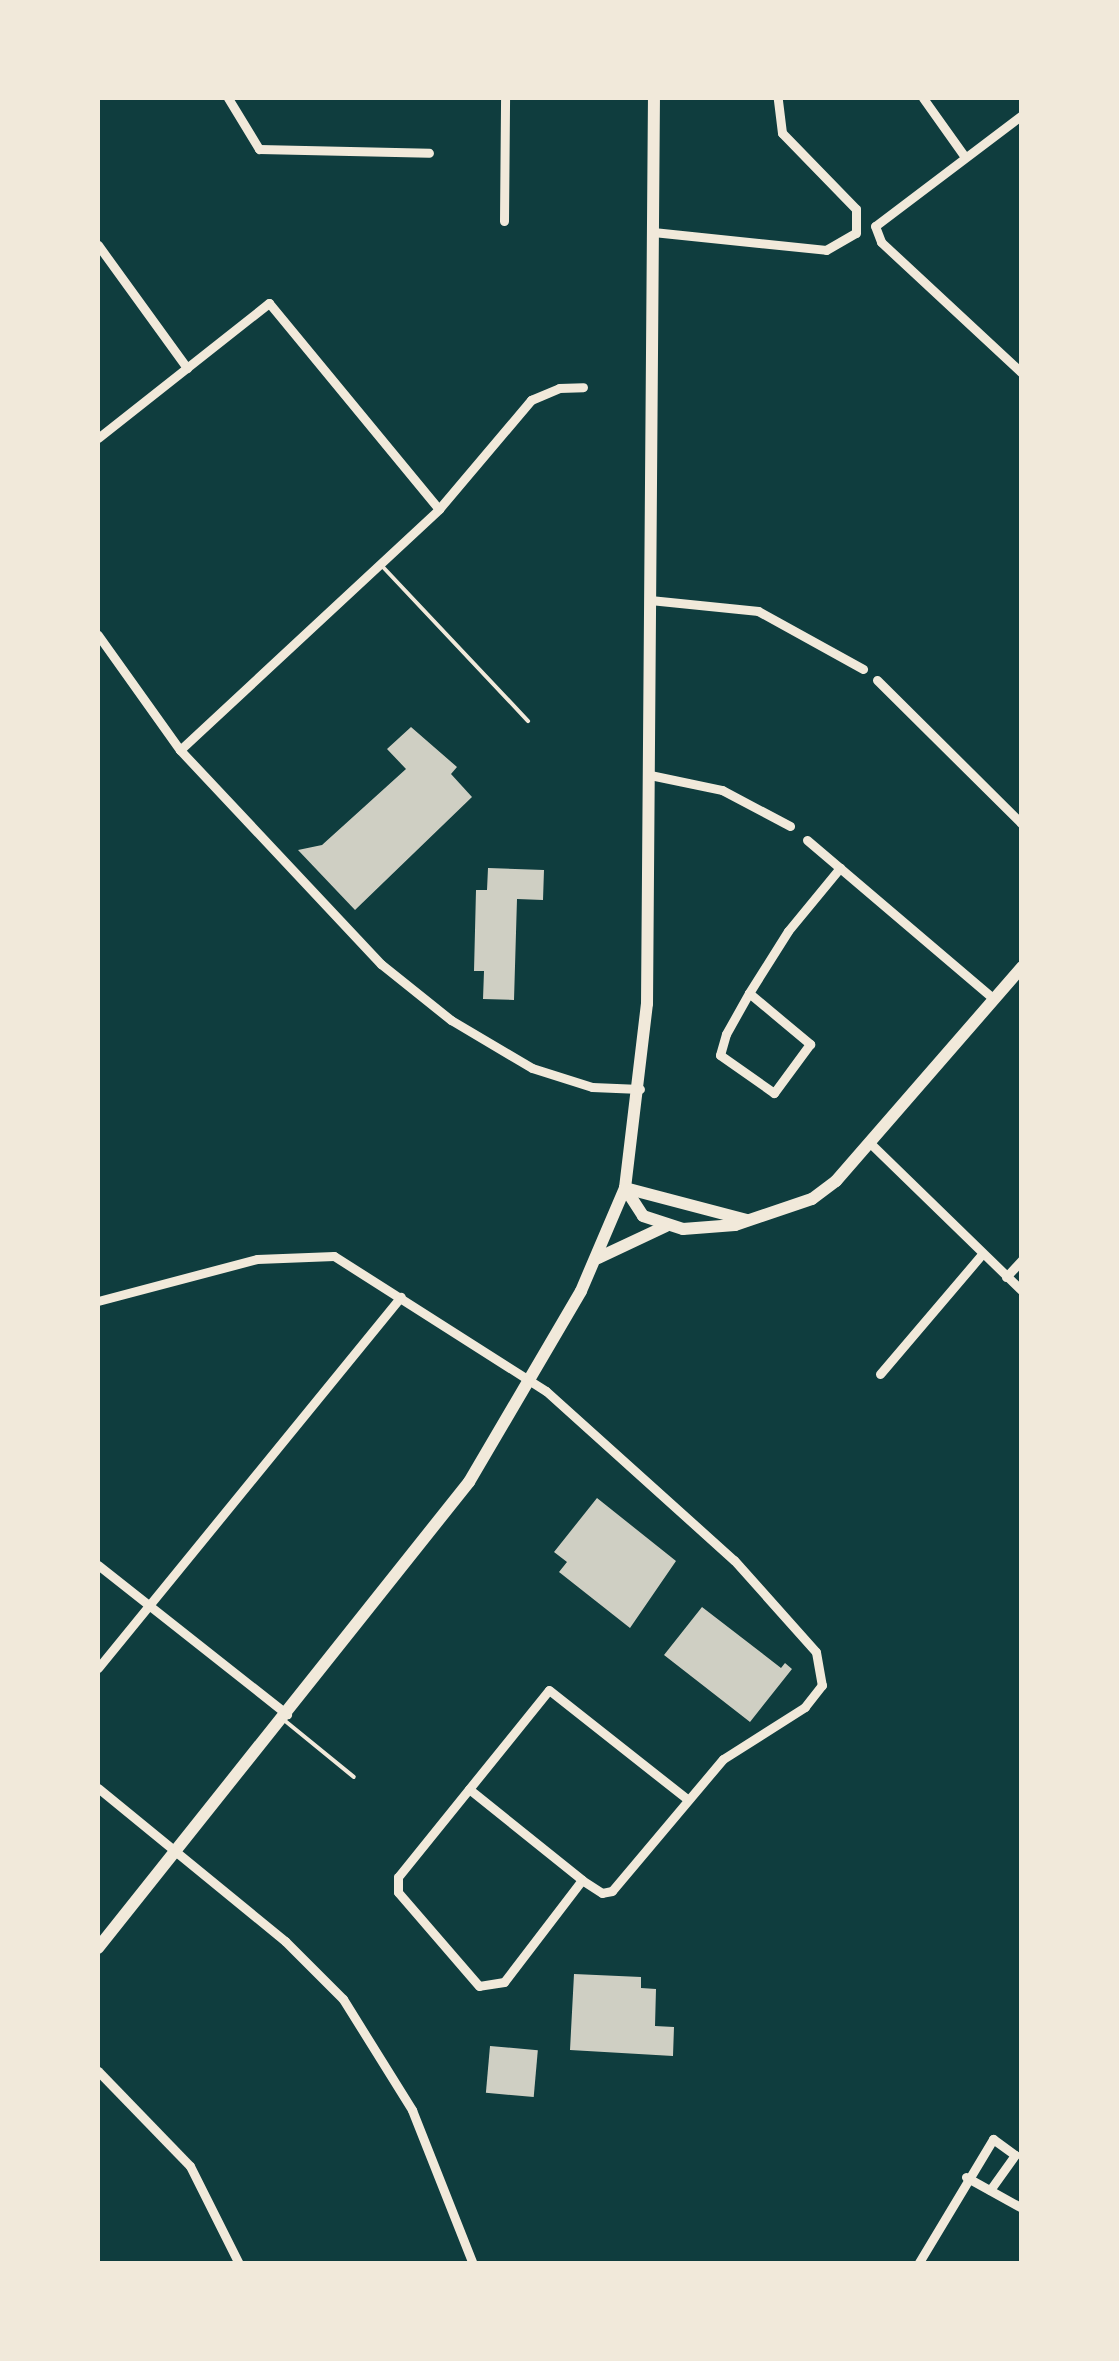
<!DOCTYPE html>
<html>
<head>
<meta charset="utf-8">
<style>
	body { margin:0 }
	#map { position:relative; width:1119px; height:2361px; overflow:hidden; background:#0f3d3e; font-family:Roboto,sans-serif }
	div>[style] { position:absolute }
	.building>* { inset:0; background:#cfcfc3; transform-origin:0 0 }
	.service>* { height:4px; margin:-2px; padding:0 2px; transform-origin:2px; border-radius:2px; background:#f1e9da }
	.minor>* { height:9px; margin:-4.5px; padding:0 4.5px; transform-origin:4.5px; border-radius:4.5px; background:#f1e9da }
	.secondary>* { height:12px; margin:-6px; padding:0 6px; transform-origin:6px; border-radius:6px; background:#f1e9da }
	span { translate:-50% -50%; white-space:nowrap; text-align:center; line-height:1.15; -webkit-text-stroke:9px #f1e9da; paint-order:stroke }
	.frame { position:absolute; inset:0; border:100px solid #f1e9da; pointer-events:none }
</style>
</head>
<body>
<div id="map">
	<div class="building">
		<div style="clip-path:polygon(411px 727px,457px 767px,451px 774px,472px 797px,355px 910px,298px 850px,322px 845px,406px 769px,387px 749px)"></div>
		<div style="clip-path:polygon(488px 868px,544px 870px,543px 900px,517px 899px,514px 1000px,483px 999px,484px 971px,474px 971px,476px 890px,487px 890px)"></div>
		<div style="clip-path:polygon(597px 1498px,676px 1561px,630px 1628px,559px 1572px,567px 1562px,554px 1552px)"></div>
		<div style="clip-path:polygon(702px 1607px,781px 1668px,785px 1663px,792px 1669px,750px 1722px,664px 1655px)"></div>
		<div style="clip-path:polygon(574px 1974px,641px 1977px,641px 1988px,656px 1989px,655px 2026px,674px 2027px,673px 2056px,570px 2050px)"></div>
		<div style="left:490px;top:2046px;width:48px;height:47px;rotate:5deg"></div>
	</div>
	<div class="service">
		<div style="left:382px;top:566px;width:213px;rotate:46.7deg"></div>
		<div style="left:284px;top:1720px;width:90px;rotate:39.2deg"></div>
	</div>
	<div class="minor">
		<div style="left:228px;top:98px;width:60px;rotate:58.7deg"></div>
		<div style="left:259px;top:149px;width:170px;rotate:1.3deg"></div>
		<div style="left:923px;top:98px;width:72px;rotate:54.6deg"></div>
		<div style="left:1022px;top:115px;width:184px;rotate:142.9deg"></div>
		<div style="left:875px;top:226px;width:17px;rotate:69deg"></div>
		<div style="left:881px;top:242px;width:192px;rotate:42.9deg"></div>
		<div style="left:504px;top:221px;width:123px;rotate:-89.5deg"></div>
		<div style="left:653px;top:232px;width:174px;rotate:5.9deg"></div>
		<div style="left:826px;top:250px;width:34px;rotate:-30deg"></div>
		<div style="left:856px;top:233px;width:24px;rotate:-90deg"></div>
		<div style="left:856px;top:209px;width:106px;rotate:-134.2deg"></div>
		<div style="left:782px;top:133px;width:35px;rotate:-97deg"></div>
		<div style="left:98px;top:245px;width:152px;rotate:54.1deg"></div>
		<div style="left:98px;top:438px;width:218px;rotate:-38.3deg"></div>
		<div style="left:269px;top:303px;width:267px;rotate:50.5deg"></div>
		<div style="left:650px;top:600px;width:109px;rotate:5.8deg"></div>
		<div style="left:758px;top:611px;width:120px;rotate:28.9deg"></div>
		<div style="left:98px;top:635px;width:141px;rotate:54.5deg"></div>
		<div style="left:180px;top:750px;width:294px;rotate:46.8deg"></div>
		<div style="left:381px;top:964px;width:90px;rotate:38.7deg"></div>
		<div style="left:451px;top:1020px;width:94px;rotate:30.7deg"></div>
		<div style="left:532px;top:1068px;width:63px;rotate:17.6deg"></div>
		<div style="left:592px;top:1087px;width:48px;rotate:2.4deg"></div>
		<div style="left:877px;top:680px;width:204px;rotate:44.8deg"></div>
		<div style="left:180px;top:750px;width:354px;rotate:-42.9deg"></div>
		<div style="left:439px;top:509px;width:143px;rotate:-49.8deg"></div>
		<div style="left:531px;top:400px;width:30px;rotate:-23deg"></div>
		<div style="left:559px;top:388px;width:24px;rotate:-2deg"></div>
		<div style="left:650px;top:775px;width:74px;rotate:11.8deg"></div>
		<div style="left:722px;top:790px;width:77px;rotate:27.9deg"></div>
		<div style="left:807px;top:840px;width:245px;rotate:40.4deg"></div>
		<div style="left:749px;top:993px;width:80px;rotate:39.9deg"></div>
		<div style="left:810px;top:1044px;width:61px;rotate:126.3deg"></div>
		<div style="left:774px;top:1093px;width:66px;rotate:-144.9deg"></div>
		<div style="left:720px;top:1055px;width:22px;rotate:-74deg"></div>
		<div style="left:726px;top:1034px;width:47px;rotate:-60.7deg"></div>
		<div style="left:749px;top:993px;width:73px;rotate:-57.8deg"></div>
		<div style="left:788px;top:931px;width:82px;rotate:-50.5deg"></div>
		<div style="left:870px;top:1143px;width:212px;rotate:44.2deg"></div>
		<div style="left:1006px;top:1277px;width:23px;rotate:-47deg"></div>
		<div style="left:98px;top:1301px;width:164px;rotate:-14.8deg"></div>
		<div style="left:257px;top:1259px;width:77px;rotate:-2.2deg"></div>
		<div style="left:334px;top:1256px;width:251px;rotate:32.5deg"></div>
		<div style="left:546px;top:1391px;width:253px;rotate:42deg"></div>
		<div style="left:734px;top:1560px;width:123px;rotate:48.3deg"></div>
		<div style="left:816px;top:1652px;width:34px;rotate:80deg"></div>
		<div style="left:822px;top:1685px;width:28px;rotate:128deg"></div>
		<div style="left:805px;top:1707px;width:97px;rotate:147.6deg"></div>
		<div style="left:723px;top:1759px;width:172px;rotate:130.1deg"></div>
		<div style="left:612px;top:1891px;width:10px;rotate:169deg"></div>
		<div style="left:602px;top:1893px;width:24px;rotate:-147deg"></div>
		<div style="left:582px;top:1880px;width:128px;rotate:127.4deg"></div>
		<div style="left:504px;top:1982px;width:25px;rotate:171deg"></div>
		<div style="left:479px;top:1986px;width:124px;rotate:-130.8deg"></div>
		<div style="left:398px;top:1892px;width:15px;rotate:-90deg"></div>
		<div style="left:398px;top:1877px;width:240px;rotate:-51.1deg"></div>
		<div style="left:549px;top:1690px;width:176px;rotate:38.3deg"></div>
		<div style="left:880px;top:1374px;width:157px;rotate:-49.6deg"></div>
		<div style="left:98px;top:1565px;width:241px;rotate:38.3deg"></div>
		<div style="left:98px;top:1668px;width:479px;rotate:-50.8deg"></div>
		<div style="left:98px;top:1788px;width:242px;rotate:39.3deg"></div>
		<div style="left:285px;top:1941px;width:82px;rotate:45deg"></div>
		<div style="left:343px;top:1999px;width:131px;rotate:58.1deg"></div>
		<div style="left:412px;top:2110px;width:166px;rotate:68.4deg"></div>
		<div style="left:469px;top:1789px;width:145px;rotate:38.8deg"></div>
		<div style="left:98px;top:2071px;width:132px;rotate:45.9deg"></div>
		<div style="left:190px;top:2166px;width:110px;rotate:63.4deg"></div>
		<div style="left:966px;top:2177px;width:64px;rotate:29deg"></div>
		<div style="left:918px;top:2264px;width:146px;rotate:-59deg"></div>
		<div style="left:993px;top:2139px;width:27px;rotate:36deg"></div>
		<div style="left:1015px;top:2155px;width:43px;rotate:125.5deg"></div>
	</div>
	<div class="secondary">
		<div style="left:625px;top:1188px;width:33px;rotate:57deg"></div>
		<div style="left:643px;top:1216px;width:42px;rotate:18deg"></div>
		<div style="left:683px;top:1229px;width:52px;rotate:-4.4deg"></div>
		<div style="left:735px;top:1225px;width:81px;rotate:-18.7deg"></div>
		<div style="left:812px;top:1199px;width:30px;rotate:-37deg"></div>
		<div style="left:836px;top:1181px;width:284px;rotate:-49deg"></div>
		<div style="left:625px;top:1188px;width:126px;rotate:14.7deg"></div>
		<div style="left:598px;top:1258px;width:75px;rotate:-25.2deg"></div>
		<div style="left:98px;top:1948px;width:596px;rotate:-51.48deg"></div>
		<div style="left:469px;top:1482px;width:221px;rotate:-59.6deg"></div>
		<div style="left:581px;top:1291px;width:112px;rotate:-66.9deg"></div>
		<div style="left:625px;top:1188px;width:185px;rotate:-83.2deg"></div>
		<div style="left:647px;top:1004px;width:906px;rotate:-89.56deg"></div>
	</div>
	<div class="frame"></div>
</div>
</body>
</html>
